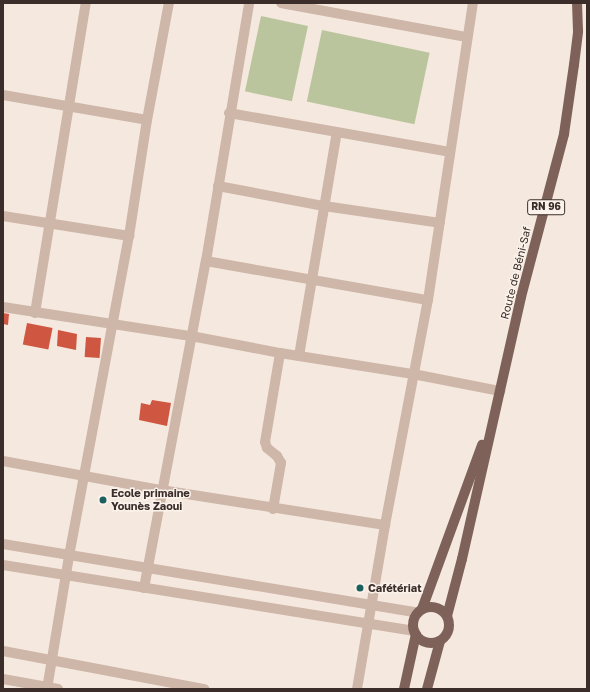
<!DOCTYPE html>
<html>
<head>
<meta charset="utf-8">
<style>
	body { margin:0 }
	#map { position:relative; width:590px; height:692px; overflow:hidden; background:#f5e8de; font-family:"Golos Text",sans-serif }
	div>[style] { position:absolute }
	.green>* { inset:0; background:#bbc59d; transform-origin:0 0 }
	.building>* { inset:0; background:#cf5742; transform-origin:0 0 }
	.street>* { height:10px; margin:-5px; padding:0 5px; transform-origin:5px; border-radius:5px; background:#ceb6a9 }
	.primary>* { height:10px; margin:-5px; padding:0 5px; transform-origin:5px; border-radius:5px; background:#7e6259 }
	.primary>.ring { margin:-5px; padding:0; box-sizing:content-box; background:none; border:10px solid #7e6259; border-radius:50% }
	.dots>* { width:11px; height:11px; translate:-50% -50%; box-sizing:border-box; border:2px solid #fbf3eb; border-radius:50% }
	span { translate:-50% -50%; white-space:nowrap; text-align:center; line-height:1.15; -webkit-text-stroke:3px #fbf3eb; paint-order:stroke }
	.shield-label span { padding:1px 3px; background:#fbf3eb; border:1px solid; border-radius:3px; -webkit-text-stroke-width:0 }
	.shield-label { font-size:10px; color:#3b2d29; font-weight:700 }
	.street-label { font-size:11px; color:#3b2d29 }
	.poi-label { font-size:11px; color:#3b2d29; font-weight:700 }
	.left { translate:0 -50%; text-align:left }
	.frame { position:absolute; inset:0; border:4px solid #3b2d29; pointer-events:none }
</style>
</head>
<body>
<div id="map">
	<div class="green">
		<div style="left:261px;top:16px;width:48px;height:77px;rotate:12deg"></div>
		<div style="left:322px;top:30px;width:110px;height:73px;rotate:12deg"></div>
	</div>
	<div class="building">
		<div style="clip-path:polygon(3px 313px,9px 314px,8px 325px,3px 324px)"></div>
		<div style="left:27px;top:323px;width:26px;height:22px;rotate:11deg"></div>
		<div style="clip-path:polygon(58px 330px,77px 334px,76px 350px,57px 346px)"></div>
		<div style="left:86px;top:337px;width:15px;height:20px;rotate:4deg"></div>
		<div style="clip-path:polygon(152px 400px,171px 403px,167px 426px,139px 420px,141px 403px,150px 405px)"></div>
	</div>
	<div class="street">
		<div style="left:281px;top:3px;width:189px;rotate:10.4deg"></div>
		<div style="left:3px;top:95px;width:146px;rotate:9.8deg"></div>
		<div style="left:229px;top:113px;width:224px;rotate:10deg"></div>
		<div style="left:218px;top:186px;width:108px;rotate:10.7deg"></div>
		<div style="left:324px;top:206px;width:117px;rotate:8.3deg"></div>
		<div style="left:3px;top:216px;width:128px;rotate:9deg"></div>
		<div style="left:206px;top:261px;width:225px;rotate:10deg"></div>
		<div style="left:3px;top:307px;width:190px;rotate:8.8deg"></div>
		<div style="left:191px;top:336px;width:91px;rotate:10.8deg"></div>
		<div style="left:280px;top:353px;width:135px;rotate:9deg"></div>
		<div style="left:413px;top:374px;width:89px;rotate:11.1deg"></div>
		<div style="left:35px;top:313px;width:314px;rotate:-80.7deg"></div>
		<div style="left:299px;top:356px;width:227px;rotate:-80.4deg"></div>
		<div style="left:3px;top:461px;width:161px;rotate:10.4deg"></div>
		<div style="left:161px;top:490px;width:227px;rotate:8.9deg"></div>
		<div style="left:273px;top:509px;width:47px;rotate:-80.1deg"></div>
		<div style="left:281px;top:463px;width:8px;rotate:-120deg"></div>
		<div style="left:277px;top:456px;width:13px;rotate:-141deg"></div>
		<div style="left:267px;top:448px;width:6px;rotate:-108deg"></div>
		<div style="left:265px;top:442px;width:90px;rotate:-80.4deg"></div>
		<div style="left:3px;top:544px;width:421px;rotate:9.4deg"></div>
		<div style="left:3px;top:565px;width:417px;rotate:9.1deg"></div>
		<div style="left:144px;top:588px;width:333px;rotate:-79.3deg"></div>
		<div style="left:206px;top:261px;width:262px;rotate:-80.5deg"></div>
		<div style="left:3px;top:651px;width:205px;rotate:10.7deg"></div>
		<div style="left:3px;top:679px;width:56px;rotate:10.3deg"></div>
		<div style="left:47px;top:689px;width:135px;rotate:-80.6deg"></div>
		<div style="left:69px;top:556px;width:326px;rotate:-79.4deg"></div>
		<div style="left:129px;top:236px;width:117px;rotate:-81.2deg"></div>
		<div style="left:147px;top:120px;width:119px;rotate:-79.4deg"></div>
		<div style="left:357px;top:689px;width:166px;rotate:-80.3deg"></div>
		<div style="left:385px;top:525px;width:229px;rotate:-79.2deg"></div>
		<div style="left:428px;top:300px;width:300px;rotate:-81.4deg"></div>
	</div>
	<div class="primary">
		<div class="ring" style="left:413px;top:607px;width:26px;height:26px"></div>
		<div style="left:422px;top:609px;width:175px;rotate:-69.9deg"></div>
		<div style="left:447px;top:616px;width:59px;rotate:-75.3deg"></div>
		<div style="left:462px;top:559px;width:269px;rotate:-77.3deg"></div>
		<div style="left:521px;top:297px;width:169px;rotate:-75.2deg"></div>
		<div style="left:564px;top:134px;width:70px;rotate:-81.8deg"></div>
		<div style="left:574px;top:65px;width:34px;rotate:-83deg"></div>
		<div style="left:578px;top:31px;width:28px;rotate:-92deg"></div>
		<div style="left:404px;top:689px;width:56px;rotate:-77.7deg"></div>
		<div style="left:427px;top:689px;width:50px;rotate:-74.8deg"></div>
	</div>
	<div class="dots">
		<div style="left:103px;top:500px;background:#1b605f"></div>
		<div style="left:360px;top:588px;background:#1b605f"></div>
	</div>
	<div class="shield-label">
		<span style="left:546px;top:207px">RN 96</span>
	</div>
	<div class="street-label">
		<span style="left:516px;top:273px;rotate:-76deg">Route de Béni-Saf</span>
	</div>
	<div class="poi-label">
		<span class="left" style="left:111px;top:500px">Ecole primaine<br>Younès Zaoui</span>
		<span class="left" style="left:368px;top:588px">Cafétériat</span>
	</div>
	<div class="frame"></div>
</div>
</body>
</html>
